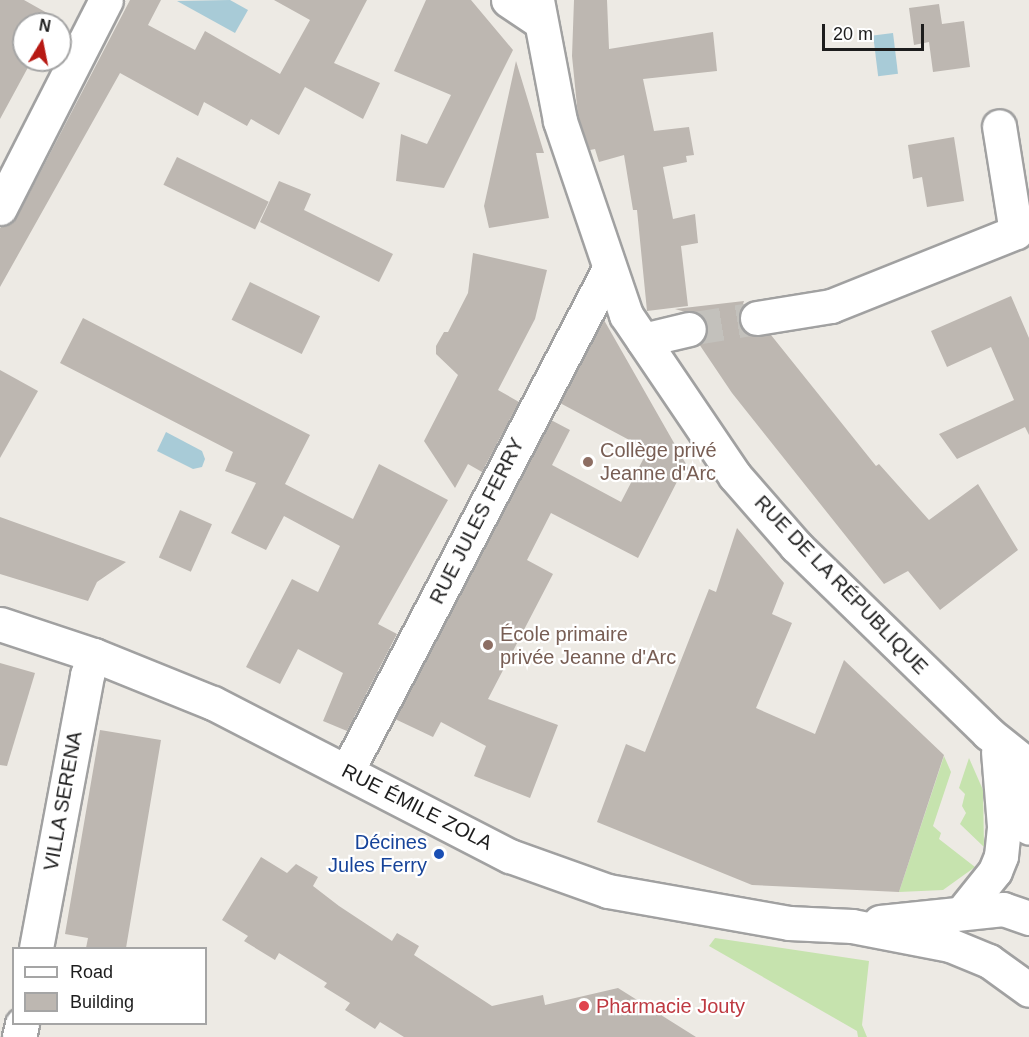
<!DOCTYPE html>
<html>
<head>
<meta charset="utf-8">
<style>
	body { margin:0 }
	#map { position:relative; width:1029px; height:1037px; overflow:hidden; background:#edeae4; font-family:Arial,sans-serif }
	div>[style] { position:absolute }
	.grass>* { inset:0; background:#c6e3ae }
	.water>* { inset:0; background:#a8cbd7; transform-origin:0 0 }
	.building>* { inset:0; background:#bdb7b1; transform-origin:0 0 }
	.minor-tunnel>* { height:33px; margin-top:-16.5px; transform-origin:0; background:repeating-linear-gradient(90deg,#c3c1bc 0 33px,transparent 0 49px) }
	.roads { filter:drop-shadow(2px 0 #a1a1a1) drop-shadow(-2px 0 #a1a1a1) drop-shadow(0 2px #a1a1a1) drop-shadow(0 -2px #a1a1a1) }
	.minor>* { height:33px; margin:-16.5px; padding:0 16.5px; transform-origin:16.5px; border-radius:16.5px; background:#fff }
	.dots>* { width:16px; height:16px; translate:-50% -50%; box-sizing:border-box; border:3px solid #fff; border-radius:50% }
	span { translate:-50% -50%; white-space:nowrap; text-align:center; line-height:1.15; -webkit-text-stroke:4.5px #fff; paint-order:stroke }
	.education-label { font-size:20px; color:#785e54 }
	.left { translate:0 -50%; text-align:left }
	.street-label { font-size:20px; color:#1d1d1d }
	.transit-label { font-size:20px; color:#164399 }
	.right { translate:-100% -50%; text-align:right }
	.health-label { font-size:20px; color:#be3a42 }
	.legend { position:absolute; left:12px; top:947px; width:195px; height:78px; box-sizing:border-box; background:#fff; border:2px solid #a5a5a5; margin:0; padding:8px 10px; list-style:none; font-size:18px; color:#1d1d1d }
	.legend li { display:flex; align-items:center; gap:12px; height:30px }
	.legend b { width:30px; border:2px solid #a5a5a5 }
	.north { position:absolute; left:12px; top:12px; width:60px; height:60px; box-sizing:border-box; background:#fff; border:2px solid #a5a5a5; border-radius:50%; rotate:10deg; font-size:16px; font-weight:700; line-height:24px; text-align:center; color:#1d1d1d }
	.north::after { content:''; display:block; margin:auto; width:21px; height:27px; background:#b71913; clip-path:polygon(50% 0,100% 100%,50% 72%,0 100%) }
	.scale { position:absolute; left:822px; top:24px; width:102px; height:27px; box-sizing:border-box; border:3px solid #1d1d1d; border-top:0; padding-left:8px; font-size:18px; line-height:21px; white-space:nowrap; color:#1d1d1d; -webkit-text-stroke:4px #fff; paint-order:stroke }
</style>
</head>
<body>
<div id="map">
	<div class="grass">
		<div style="clip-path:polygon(944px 756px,951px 772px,933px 826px,941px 833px,939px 839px,975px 867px,943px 890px,899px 892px)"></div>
		<div style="clip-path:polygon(969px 758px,983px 790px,984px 847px,960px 824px,966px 813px,962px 806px,965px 794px,959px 788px)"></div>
		<div style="clip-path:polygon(715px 938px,869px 961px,862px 1025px,867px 1037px,858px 1037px,857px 1031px,709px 946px)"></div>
	</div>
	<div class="water">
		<div style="clip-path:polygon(230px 0,248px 10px,235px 33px,177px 1px)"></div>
		<div style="left:893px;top:33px;width:41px;height:20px;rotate:83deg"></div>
		<div style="clip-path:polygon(166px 432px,202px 451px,205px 459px,202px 467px,193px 469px,157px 451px)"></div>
	</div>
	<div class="building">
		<div style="clip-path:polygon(0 0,24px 0,56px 18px,52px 24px,24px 24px,24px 60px,32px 60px,0 119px)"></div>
		<div style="clip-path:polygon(130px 0,161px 0,148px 25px,195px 50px,205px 31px,280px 74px,310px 20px,274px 0,367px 0,334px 63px,380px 83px,363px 119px,305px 87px,279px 135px,251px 119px,247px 126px,204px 102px,198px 116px,120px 73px,0 287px,0 228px,17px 217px)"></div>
		<div style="clip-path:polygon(426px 0,471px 0,513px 50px,444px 188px,396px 181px,401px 134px,427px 144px,451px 95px,394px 71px)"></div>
		<div style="clip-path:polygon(574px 0,607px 0,609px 49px,713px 32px,717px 71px,643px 79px,654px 131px,689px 127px,694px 155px,686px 156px,687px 162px,663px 167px,673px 219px,695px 214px,698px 243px,681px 246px,688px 306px,647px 311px,637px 210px,633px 210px,624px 155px,599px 162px,595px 149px,590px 150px,578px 116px,572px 56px)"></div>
		<div style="clip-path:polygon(939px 4px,942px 24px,964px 21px,970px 67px,933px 72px,929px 42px,914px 45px,909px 8px)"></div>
		<div style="clip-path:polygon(516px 61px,544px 153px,536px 153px,549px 218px,489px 228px,484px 206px)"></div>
		<div style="clip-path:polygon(954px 137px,964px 201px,927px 207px,922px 177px,913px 179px,908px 145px)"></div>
		<div style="left:177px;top:157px;width:102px;height:31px;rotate:26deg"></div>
		<div style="clip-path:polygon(279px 181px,311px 194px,304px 210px,393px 254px,379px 282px,260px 222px)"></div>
		<div style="clip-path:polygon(473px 253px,547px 270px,535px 319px,498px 390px,519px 402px,482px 472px,468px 464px,455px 488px,424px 441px,458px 375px,436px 354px,436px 346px,444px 332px,448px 332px,468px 293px)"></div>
		<div style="left:250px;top:282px;width:78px;height:42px;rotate:26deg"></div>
		<div style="clip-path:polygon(1011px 296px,1029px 338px,1029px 435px,1025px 427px,957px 459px,939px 434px,1014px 400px,991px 347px,947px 367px,931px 331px)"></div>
		<div style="clip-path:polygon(744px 301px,738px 320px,743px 330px,751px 336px,771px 335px,876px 466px,879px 464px,929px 520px,978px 484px,1018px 550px,940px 610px,908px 571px,884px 584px,732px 393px,699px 344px,707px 334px,703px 317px,675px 309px)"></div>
		<div style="clip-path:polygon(83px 318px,310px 435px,285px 484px,308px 496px,353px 519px,379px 464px,448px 500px,378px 624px,397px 634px,347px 731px,323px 721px,343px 673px,298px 649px,280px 684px,246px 667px,292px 579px,318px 592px,340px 546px,284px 516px,266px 550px,231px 533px,256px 483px,225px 471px,233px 452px,60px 363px)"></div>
		<div style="clip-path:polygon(604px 320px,690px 471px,684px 468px,638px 558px,551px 513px,527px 560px,553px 574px,488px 699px,558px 725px,530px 798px,474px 776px,486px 746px,441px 722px,433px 737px,395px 719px,551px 420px,570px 430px,552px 465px,621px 502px,648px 450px,560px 403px)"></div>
		<div style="clip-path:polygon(0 370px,38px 391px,0 458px)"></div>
		<div style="left:180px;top:510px;width:35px;height:52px;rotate:24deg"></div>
		<div style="clip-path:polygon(0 517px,67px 541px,126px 562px,97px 582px,88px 601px,0 574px)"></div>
		<div style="clip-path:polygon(737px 528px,784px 583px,772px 614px,792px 623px,756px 708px,815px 734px,844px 660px,944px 755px,899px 892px,752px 885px,597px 822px,626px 744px,645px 752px,709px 589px,716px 592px)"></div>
		<div style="clip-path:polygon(0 663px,35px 673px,7px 766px,0 765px)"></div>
		<div style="clip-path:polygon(100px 730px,161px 740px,126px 948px,86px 948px,88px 938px,65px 934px)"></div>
		<div style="clip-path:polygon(261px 857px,287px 873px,296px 864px,318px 877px,313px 886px,339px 906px,392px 941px,397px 933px,419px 946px,414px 955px,492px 1006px,543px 995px,545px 1005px,618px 988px,696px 1037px,404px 1037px,380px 1022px,375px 1029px,345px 1010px,350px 1003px,324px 987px,327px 983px,279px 953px,275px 960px,244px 941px,248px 936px,222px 920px)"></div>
	</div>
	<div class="minor-tunnel">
		<div style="left:689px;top:329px;width:69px;rotate:-9.2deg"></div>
	</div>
	<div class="roads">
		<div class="minor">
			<div style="left:508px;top:0;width:36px;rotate:34deg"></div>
			<div style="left:537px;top:0;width:123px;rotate:79.2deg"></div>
			<div style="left:560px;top:121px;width:205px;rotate:71.2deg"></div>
			<div style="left:626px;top:315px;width:194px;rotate:55.9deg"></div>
			<div style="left:735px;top:476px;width:93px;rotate:48.9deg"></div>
			<div style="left:796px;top:546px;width:268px;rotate:44.2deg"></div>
			<div style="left:988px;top:733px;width:53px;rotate:38.8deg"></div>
			<div style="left:0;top:208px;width:233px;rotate:-63deg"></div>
			<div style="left:757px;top:318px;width:75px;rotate:-9.2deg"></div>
			<div style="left:831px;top:306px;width:199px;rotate:-21.8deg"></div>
			<div style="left:1016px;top:232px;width:107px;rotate:-99.1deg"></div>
			<div style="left:643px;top:340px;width:47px;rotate:-13.4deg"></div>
			<div style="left:0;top:624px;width:99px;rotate:18.3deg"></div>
			<div style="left:94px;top:655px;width:128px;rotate:22deg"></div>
			<div style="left:213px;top:703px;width:334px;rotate:27.3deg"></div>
			<div style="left:510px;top:856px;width:104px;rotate:19.7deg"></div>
			<div style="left:608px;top:891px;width:184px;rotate:10deg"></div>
			<div style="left:789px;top:923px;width:63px;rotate:2.7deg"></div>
			<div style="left:852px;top:926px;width:100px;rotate:11deg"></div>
			<div style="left:950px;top:945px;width:42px;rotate:22.3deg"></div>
			<div style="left:989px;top:961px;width:49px;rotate:35.9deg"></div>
			<div style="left:347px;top:771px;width:564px;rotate:-62.44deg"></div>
			<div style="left:1009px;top:772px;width:32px;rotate:62deg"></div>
			<div style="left:1024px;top:800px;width:28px;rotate:80deg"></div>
			<div style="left:963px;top:911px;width:51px;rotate:-51.3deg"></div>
			<div style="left:995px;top:871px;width:16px;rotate:-68deg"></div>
			<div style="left:1001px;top:856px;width:30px;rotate:-84deg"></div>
			<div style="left:1004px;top:826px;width:74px;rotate:-94.6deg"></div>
			<div style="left:880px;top:922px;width:124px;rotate:-6deg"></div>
			<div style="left:1003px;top:909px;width:28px;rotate:19deg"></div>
			<div style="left:36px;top:948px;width:278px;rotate:-79.4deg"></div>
			<div style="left:87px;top:675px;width:21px;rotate:-71deg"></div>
			<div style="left:19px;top:1037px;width:13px;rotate:-77deg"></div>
		</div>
	</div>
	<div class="dots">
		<div style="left:588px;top:462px;background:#8d6e63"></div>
		<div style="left:488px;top:645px;background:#8d6e63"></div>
		<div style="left:439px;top:854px;background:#1a4fb4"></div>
		<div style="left:584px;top:1006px;background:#e0444e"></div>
	</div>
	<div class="education-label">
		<span class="left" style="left:600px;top:462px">Collège privé<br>Jeanne d'Arc</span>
		<span class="left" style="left:500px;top:646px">École primaire<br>privée Jeanne d'Arc</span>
	</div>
	<div class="street-label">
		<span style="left:477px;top:521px;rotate:-63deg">RUE JULES FERRY</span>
		<span style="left:841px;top:585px;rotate:46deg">RUE DE LA RÉPUBLIQUE</span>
		<span style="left:63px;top:801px;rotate:-80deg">VILLA SERENA</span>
		<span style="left:417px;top:807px;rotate:27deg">RUE ÉMILE ZOLA</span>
	</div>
	<div class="transit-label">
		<span class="right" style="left:427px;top:854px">Décines<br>Jules Ferry</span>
	</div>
	<div class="health-label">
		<span class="left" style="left:596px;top:1006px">Pharmacie Jouty</span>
	</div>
	<ul class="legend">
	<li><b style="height:8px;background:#fff"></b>Road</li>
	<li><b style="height:16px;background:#bdb7b1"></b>Building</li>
	</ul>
	<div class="north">N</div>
	<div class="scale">20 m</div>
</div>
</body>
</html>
